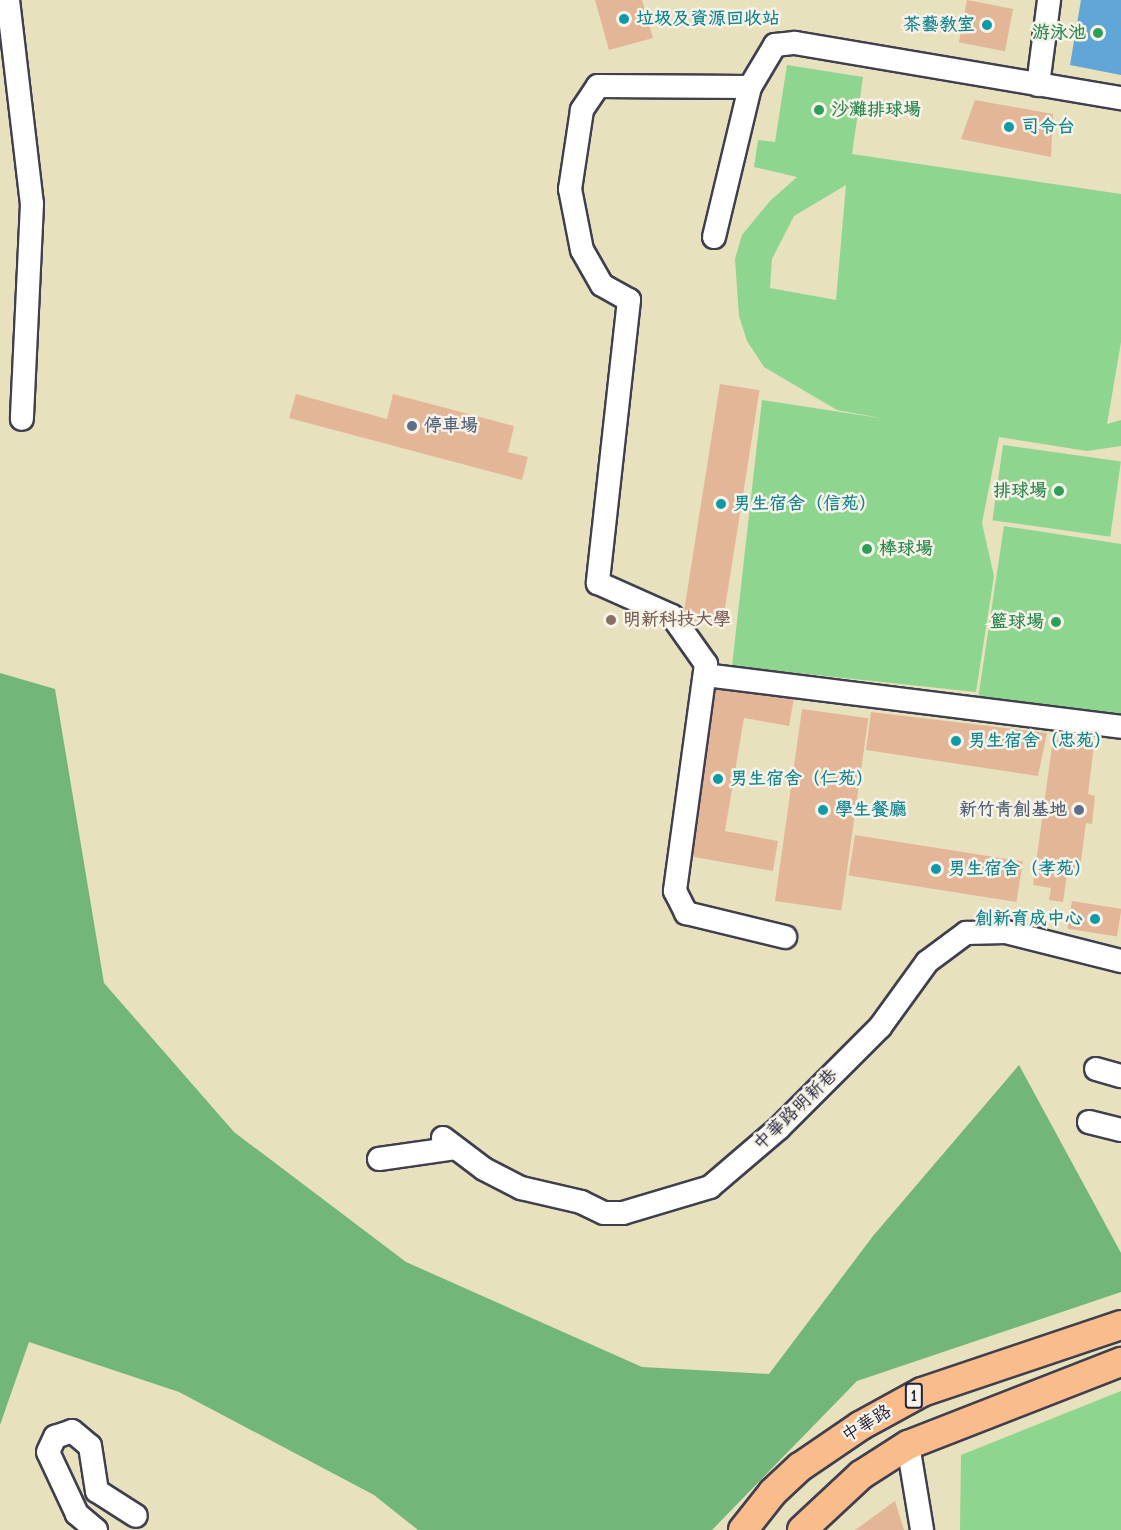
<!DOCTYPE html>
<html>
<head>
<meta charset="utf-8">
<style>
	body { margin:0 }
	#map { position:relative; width:1121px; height:1530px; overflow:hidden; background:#e7e1be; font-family:"Comic Neue","LXGW WenKai TC",sans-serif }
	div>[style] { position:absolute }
	.green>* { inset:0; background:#8ed58f; transform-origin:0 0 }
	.forest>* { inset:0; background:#72b67a }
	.water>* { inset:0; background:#60a6d6 }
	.building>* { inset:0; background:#e4b698; transform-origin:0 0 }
	.roads { filter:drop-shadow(2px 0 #403f4f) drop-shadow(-2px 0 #403f4f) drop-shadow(0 2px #403f4f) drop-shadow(0 -2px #403f4f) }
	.minor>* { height:22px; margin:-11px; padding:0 11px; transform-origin:11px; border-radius:11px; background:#fff }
	.major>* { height:28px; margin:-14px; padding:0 14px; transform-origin:14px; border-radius:14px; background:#fabc8b }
	.dots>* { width:16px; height:16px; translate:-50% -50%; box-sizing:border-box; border:3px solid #f7f3e8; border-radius:50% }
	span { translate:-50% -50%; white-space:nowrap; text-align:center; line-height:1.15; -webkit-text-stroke:5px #f7f3e8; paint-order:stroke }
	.shield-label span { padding:2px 4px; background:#f7f3e8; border:2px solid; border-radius:4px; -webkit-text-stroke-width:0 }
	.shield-label { font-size:16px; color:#22223b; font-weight:700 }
	.culture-label { font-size:18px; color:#0d838f; font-weight:700 }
	.left { translate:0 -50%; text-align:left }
	.right { translate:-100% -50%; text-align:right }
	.leisure-label { font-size:18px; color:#27864d; font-weight:700 }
	.service-label { font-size:18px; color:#4e5e75; font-weight:700 }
	.education-label { font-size:18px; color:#785e54; font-weight:700 }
	.street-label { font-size:18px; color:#22223b }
</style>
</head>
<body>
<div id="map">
	<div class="green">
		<div style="clip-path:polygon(evenodd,787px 65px,863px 77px,852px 154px,1121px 194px,1121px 342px,1107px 424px,1121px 420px,1121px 446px,1087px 451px,999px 437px,982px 523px,994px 576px,976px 692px,732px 666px,762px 400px,886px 419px,837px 410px,764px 367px,747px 341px,739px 316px,735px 259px,742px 235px,770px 201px,797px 177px,754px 167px,758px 140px,775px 142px,787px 65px,846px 185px,836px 300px,770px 288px,772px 259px,794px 216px,846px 185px)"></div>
		<div style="left:1003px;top:445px;width:119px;height:76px;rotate:8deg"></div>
		<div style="clip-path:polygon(1004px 526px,1121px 544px,1121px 722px,978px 699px)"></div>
		<div style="clip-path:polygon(1121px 1391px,1121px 1530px,960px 1530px,961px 1455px)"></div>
	</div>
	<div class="forest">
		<div style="clip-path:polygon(0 673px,55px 689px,104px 983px,234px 1132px,406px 1262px,642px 1367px,769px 1374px,873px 1236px,1019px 1065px,1121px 1253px,1121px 1292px,857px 1381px,712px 1530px,418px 1530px,374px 1495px,179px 1392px,29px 1342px,0 1425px)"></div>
	</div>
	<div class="water">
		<div style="clip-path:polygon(1081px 0,1121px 0,1121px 75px,1070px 65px)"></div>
	</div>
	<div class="building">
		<div style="clip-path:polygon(595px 0,642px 0,653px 38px,609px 50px)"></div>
		<div style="left:967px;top:0;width:47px;height:43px;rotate:11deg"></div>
		<div style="clip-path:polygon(975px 100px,1053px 114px,1051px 157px,961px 139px)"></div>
		<div style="left:720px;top:384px;width:40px;height:238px;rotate:9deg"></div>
		<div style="clip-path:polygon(296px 394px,387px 419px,393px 394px,514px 426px,508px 452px,528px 457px,522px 480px,289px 418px)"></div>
		<div style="clip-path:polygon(717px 684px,794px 698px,789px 726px,744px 718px,725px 831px,778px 841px,773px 871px,689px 856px)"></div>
		<div style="left:802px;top:709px;width:67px;height:194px;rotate:8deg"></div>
		<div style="clip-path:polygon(871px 712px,1047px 733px,1038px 776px,866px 750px)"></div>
		<div style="clip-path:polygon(1053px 739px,1094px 745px,1088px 794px,1095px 796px,1092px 824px,1086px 823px,1079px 876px,1067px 874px,1063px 902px,1049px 900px,1051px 888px,1033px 885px)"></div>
		<div style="left:855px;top:835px;width:170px;height:41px;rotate:9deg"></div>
		<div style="left:1072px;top:901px;width:50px;height:28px;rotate:9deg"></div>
		<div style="clip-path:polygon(895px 1501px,904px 1530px,855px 1530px)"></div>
	</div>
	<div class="roads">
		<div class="minor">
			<div style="left:8px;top:0;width:205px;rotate:83.3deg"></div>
			<div style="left:32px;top:204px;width:215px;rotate:92.7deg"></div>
			<div style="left:1038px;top:85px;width:86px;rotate:-82.6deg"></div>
			<div style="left:750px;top:87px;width:152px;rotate:-179.6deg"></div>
			<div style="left:598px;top:86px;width:29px;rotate:124deg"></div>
			<div style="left:582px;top:110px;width:80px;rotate:98.6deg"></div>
			<div style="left:570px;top:189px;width:62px;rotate:78.9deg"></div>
			<div style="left:582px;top:250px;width:40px;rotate:60.3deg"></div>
			<div style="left:602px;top:285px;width:31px;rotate:29deg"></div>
			<div style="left:629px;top:300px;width:285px;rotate:96.3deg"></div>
			<div style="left:598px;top:583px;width:81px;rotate:24deg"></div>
			<div style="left:672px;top:616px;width:59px;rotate:54.7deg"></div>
			<div style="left:706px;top:664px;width:229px;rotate:97.8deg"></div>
			<div style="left:675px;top:891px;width:25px;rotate:63deg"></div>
			<div style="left:686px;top:913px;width:102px;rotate:13.6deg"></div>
			<div style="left:714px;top:237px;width:154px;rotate:-76.5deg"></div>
			<div style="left:750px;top:87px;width:49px;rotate:-59.2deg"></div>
			<div style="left:775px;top:45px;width:20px;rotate:-6deg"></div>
			<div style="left:795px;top:43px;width:331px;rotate:9.6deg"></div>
			<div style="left:705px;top:675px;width:419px;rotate:7.1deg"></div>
			<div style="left:1096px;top:1069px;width:26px;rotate:16deg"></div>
			<div style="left:1089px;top:1122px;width:33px;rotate:14deg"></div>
			<div style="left:443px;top:1138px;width:51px;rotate:37.1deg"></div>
			<div style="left:484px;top:1169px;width:42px;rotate:27.2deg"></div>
			<div style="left:521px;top:1188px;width:62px;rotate:13.1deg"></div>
			<div style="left:581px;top:1202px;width:25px;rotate:26deg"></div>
			<div style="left:604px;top:1213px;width:19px"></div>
			<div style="left:623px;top:1213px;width:91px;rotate:-16.6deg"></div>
			<div style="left:710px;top:1187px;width:91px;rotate:-40.5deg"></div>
			<div style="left:779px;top:1128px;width:143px;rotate:-45deg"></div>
			<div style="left:880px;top:1027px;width:80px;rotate:-54.1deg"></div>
			<div style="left:927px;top:962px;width:49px;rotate:-36.6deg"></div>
			<div style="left:966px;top:933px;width:40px;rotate:-1.4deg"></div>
			<div style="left:1006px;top:932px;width:119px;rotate:14.2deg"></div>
			<div style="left:379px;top:1159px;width:77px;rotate:-8.2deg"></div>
			<div style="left:908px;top:1445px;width:86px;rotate:80.6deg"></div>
			<div style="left:96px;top:1530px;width:25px;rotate:-140deg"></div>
			<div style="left:77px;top:1514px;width:68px;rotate:-115.1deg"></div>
			<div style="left:48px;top:1452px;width:17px;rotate:-65deg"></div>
			<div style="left:55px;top:1437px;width:18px;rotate:-19deg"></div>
			<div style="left:72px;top:1431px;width:23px;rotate:40deg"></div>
			<div style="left:90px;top:1446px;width:46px;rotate:81.2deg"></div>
			<div style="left:97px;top:1491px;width:46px;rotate:32.7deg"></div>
		</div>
		<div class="major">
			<div style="left:743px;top:1530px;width:48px;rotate:-51.7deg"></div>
			<div style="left:773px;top:1492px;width:37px;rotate:-43deg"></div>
			<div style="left:800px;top:1467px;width:73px;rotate:-34.3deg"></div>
			<div style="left:860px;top:1426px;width:71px;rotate:-28.7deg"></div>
			<div style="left:922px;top:1392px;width:210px;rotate:-18.6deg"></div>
			<div style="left:802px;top:1530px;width:81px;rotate:-43deg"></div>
			<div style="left:861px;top:1475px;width:56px;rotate:-32.6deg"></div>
			<div style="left:908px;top:1445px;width:229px;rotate:-21.3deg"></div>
		</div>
	</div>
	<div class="dots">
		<div style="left:624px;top:19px;background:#0f9aa8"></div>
		<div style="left:987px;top:25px;background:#0f9aa8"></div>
		<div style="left:1098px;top:33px;background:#2e9e5b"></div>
		<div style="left:819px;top:110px;background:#2e9e5b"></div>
		<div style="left:1009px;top:127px;background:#0f9aa8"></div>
		<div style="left:412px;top:426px;background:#5c6f8a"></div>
		<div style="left:1059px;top:491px;background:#2e9e5b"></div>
		<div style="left:721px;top:504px;background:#0f9aa8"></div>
		<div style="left:867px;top:549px;background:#2e9e5b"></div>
		<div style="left:611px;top:620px;background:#8d6e63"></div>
		<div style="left:1056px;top:622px;background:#2e9e5b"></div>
		<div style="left:956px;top:741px;background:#0f9aa8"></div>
		<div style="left:718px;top:779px;background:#0f9aa8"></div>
		<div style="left:823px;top:810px;background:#0f9aa8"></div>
		<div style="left:1079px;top:810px;background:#5c6f8a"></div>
		<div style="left:936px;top:869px;background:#0f9aa8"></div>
		<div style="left:1095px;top:919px;background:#0f9aa8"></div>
	</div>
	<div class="shield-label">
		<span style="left:914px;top:1396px">1</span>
	</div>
	<div class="culture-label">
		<span class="left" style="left:636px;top:19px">垃圾及資源回收站</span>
		<span class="right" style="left:975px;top:25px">茶藝教室</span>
		<span class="left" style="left:1021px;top:127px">司令台</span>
		<span class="left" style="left:733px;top:504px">男生宿舍（信苑）</span>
		<span class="left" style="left:968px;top:741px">男生宿舍（忠苑）</span>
		<span class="left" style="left:730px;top:779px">男生宿舍（仁苑）</span>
		<span class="left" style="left:835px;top:810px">學生餐廳</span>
		<span class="left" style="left:948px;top:869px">男生宿舍（孝苑）</span>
		<span class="right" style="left:1083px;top:919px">創新育成中心</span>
	</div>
	<div class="leisure-label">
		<span class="right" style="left:1086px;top:33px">游泳池</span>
		<span class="left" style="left:831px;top:110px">沙灘排球場</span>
		<span class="right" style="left:1047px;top:491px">排球場</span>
		<span class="left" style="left:879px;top:549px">棒球場</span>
		<span class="right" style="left:1044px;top:622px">籃球場</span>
	</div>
	<div class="service-label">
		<span class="left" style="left:424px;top:426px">停車場</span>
		<span class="right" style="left:1067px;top:810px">新竹青創基地</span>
	</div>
	<div class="education-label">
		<span class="left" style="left:623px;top:620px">明新科技大學</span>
	</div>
	<div class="street-label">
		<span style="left:796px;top:1110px;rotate:-44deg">中華路明新巷</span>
		<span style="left:867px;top:1424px;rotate:-31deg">中華路</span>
	</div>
</div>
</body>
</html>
